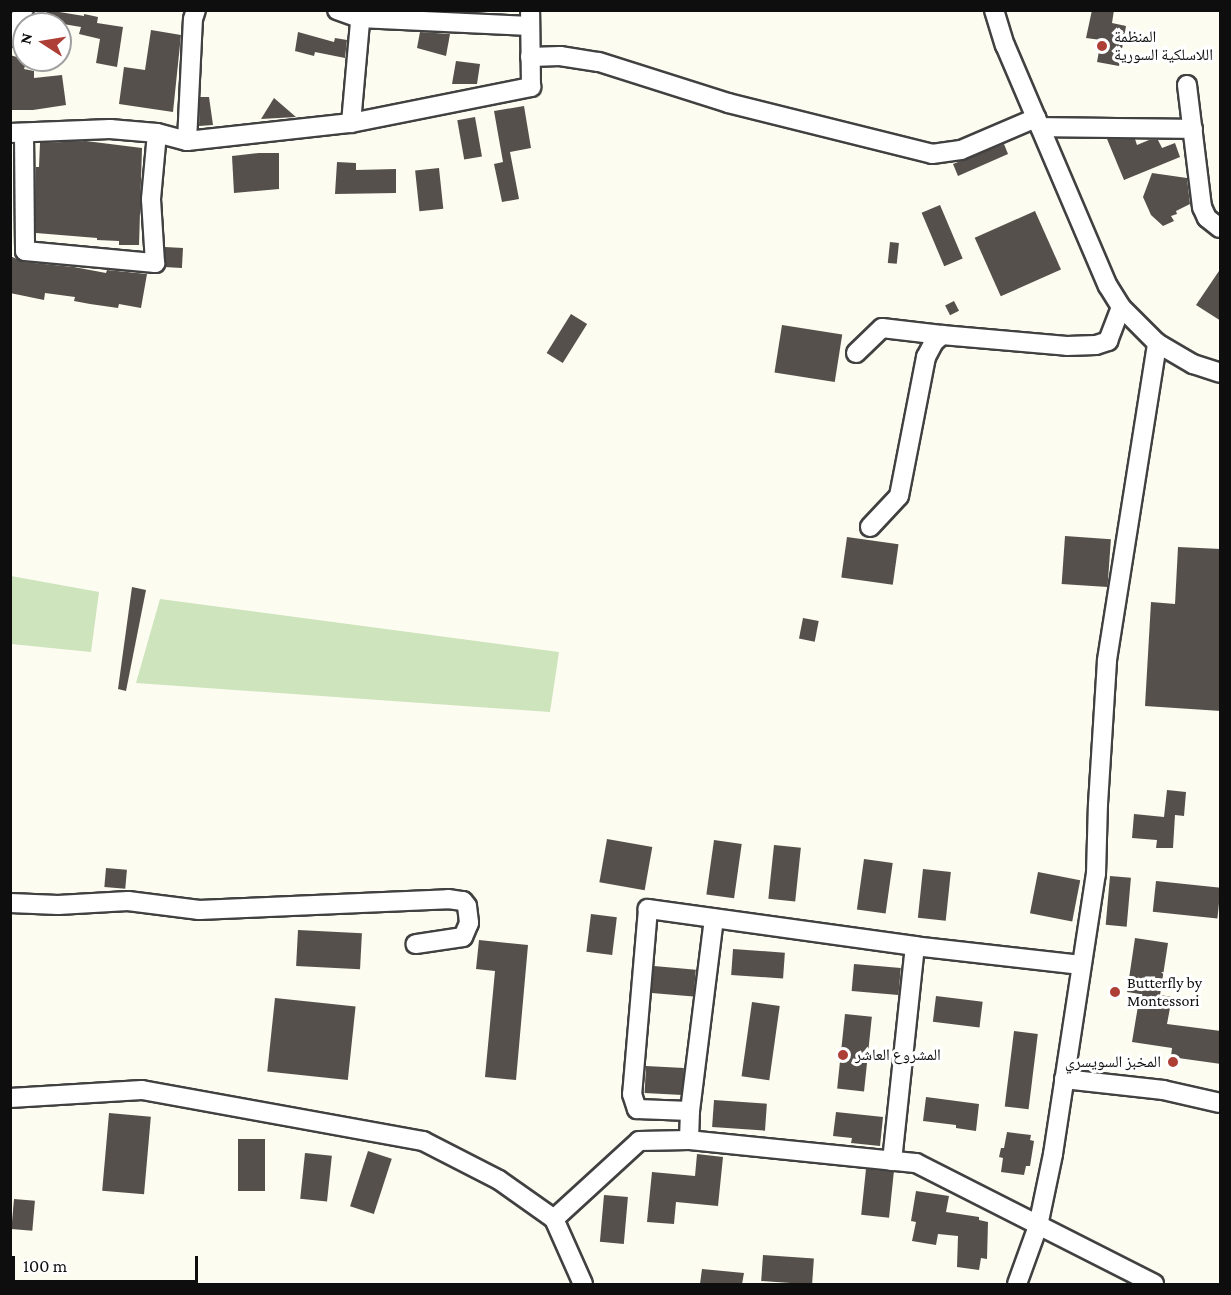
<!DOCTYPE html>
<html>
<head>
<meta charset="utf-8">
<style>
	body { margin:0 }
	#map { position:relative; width:1231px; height:1295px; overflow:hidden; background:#fdfcf0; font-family:"Crimson Pro","Noto Naskh Arabic",serif }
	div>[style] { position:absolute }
	.green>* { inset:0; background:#cde4bd }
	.building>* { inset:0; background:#55504b; transform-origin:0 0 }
	.roads { filter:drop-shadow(2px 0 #414141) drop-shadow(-2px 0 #414141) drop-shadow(0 2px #414141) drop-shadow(0 -2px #414141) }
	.minor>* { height:18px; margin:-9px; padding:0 9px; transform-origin:9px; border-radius:9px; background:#fff }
	.dots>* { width:16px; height:16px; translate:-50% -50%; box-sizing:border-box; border:3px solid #fff; border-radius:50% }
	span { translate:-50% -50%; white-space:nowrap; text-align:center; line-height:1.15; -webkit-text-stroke:6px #fff; paint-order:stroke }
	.poi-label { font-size:16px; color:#0e0e0e }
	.left { translate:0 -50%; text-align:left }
	.right { translate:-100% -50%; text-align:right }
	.frame { position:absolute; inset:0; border:12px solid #0e0e0e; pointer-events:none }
	.north { position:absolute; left:12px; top:12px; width:60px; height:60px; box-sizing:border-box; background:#fff; border:2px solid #9f9f9f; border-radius:50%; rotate:282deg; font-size:16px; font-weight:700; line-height:24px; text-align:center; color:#0e0e0e }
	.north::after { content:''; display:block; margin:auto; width:21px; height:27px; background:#ad3f36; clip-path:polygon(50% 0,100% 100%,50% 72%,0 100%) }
	.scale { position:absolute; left:12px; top:1256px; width:186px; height:27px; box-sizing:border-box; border:3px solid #0e0e0e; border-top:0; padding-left:8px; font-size:18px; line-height:21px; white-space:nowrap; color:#0e0e0e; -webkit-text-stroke:4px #fff; paint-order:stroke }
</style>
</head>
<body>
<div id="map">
	<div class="green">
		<div style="clip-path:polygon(11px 576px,99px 592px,91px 652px,11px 644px)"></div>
		<div style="clip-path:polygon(160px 599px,559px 652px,550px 712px,136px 683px)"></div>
	</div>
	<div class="building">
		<div style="clip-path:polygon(47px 10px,84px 16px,84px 14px,98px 17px,97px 23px,123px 27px,117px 67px,96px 63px,100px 39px,79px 34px,81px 27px,45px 21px)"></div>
		<div style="clip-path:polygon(1092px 10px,1114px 10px,1112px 23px,1126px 26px,1119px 66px,1097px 62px,1101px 40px,1086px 38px)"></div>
		<div style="clip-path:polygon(151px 30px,181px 35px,173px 112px,119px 104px,124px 67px,145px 70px)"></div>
		<div style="clip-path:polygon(298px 32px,334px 42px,335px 38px,347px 40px,345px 58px,315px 52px,314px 56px,295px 51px)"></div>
		<div style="clip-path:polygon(420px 32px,450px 34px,446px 56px,417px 48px)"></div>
		<div style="clip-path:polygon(10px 55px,27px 60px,24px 69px,34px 71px,34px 78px,62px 75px,66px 105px,33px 110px,10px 110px)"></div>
		<div style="clip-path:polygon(456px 61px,480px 64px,477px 84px,452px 84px)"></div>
		<div style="clip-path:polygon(200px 97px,209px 97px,213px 125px,199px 126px)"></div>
		<div style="clip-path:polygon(274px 98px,296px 117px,261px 119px)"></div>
		<div style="clip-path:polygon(524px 106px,531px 148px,510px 152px,519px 199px,502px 202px,494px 164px,503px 162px,494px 111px)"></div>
		<div style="left:475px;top:117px;width:40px;height:18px;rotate:80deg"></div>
		<div style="clip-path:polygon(1107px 139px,1135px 139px,1137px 145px,1149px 140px,1158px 140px,1162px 148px,1175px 143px,1180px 157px,1124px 180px)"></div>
		<div style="clip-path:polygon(86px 141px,142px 148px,139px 245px,119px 245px,119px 241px,97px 240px,97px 238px,36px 233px,36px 167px,39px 167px,40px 143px)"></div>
		<div style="clip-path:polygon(1004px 144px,1008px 154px,958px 176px,953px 164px)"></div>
		<div style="clip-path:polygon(259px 153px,279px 153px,279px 189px,234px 193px,232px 156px)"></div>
		<div style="clip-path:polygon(337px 162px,356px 163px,356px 170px,396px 169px,396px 193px,335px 194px)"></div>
		<div style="left:439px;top:168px;width:41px;height:24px;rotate:84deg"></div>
		<div style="clip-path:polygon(1152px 173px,1187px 178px,1190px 204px,1176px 211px,1177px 214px,1171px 216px,1174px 221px,1163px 226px,1151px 215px,1143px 197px)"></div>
		<div style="left:940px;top:205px;width:58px;height:20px;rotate:67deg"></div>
		<div style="left:1035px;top:211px;width:64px;height:66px;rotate:66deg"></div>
		<div style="left:890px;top:242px;width:9px;height:21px;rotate:6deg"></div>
		<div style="left:165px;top:247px;width:18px;height:20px;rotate:3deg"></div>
		<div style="clip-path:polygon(10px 256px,24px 262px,74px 267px,106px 273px,107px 270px,147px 274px,141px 308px,119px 304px,118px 308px,90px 304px,74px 301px,75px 297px,45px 293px,44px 300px,10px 293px)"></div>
		<div style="clip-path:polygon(1221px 268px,1221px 321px,1196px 305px)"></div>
		<div style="left:954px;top:301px;width:11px;height:10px;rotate:63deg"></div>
		<div style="left:571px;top:314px;width:19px;height:46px;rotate:32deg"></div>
		<div style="left:782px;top:325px;width:61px;height:48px;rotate:9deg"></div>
		<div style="left:1065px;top:536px;width:46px;height:48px;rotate:4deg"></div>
		<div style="left:847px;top:537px;width:52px;height:41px;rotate:8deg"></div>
		<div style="clip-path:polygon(1178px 547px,1221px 549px,1221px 711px,1145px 706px,1151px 602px,1175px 604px)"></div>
		<div style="clip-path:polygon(132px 587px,146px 590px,126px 691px,118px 689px)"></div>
		<div style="left:803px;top:618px;width:16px;height:21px;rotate:11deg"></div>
		<div style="clip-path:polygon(1167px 790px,1186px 792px,1184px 816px,1175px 815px,1173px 848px,1156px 848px,1157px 840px,1132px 838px,1134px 814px,1164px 817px)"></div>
		<div style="left:607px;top:839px;width:46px;height:44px;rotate:10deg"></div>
		<div style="left:714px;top:840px;width:28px;height:55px;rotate:8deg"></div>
		<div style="left:774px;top:845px;width:27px;height:54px;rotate:6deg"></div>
		<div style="left:864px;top:859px;width:29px;height:51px;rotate:8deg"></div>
		<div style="left:106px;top:868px;width:21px;height:19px;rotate:5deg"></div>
		<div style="left:923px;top:869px;width:28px;height:49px;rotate:6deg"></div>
		<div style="left:1038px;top:872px;width:43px;height:42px;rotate:11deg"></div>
		<div style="left:1110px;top:876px;width:21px;height:49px;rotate:5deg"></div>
		<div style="left:1156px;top:881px;width:65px;height:31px;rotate:6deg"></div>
		<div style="left:591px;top:914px;width:26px;height:38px;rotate:7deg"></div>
		<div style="left:298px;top:930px;width:64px;height:36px;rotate:3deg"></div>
		<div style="clip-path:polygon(1135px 938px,1168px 943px,1160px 995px,1172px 997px,1167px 1024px,1221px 1031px,1221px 1064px,1171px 1057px,1172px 1048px,1132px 1042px,1140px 994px,1127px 992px)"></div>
		<div style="clip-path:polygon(479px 940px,528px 945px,516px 1080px,485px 1077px,495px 971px,476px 969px)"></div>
		<div style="left:733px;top:949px;width:52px;height:26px;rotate:4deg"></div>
		<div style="left:854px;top:964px;width:47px;height:27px;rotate:5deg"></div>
		<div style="left:654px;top:966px;width:42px;height:27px;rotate:5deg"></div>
		<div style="left:936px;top:996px;width:47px;height:26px;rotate:7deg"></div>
		<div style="left:275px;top:998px;width:81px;height:74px;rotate:6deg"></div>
		<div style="left:752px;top:1002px;width:28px;height:75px;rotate:8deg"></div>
		<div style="left:845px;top:1014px;width:27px;height:75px;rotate:6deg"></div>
		<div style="left:1014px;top:1031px;width:24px;height:76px;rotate:7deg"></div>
		<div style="left:646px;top:1066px;width:38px;height:27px;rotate:3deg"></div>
		<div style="clip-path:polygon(926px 1097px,979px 1104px,976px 1131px,956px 1128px,956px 1125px,923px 1121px)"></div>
		<div style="left:714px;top:1100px;width:53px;height:27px;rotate:4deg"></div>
		<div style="clip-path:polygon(836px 1112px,883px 1117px,880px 1146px,851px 1143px,852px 1138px,833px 1136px)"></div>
		<div style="left:109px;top:1113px;width:42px;height:78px;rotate:5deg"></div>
		<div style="clip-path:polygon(1007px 1132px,1031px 1135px,1030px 1140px,1034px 1141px,1030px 1166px,1026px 1166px,1024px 1175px,1001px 1172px,1003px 1158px,999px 1157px,1001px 1148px,1004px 1148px)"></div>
		<div style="left:238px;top:1139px;width:27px;height:52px"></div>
		<div style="left:368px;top:1151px;width:25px;height:58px;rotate:18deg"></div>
		<div style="left:305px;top:1153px;width:27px;height:46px;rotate:6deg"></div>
		<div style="clip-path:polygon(697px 1154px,723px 1157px,718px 1206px,676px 1202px,674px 1224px,647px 1222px,652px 1172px,695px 1176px)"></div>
		<div style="left:866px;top:1169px;width:28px;height:46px;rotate:6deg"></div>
		<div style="clip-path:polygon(916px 1191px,949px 1196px,946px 1212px,979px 1217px,979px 1220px,988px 1222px,987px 1259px,981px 1258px,979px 1270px,957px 1267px,958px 1236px,938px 1234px,936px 1245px,912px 1241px,916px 1222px,911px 1221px)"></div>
		<div style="left:604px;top:1195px;width:24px;height:47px;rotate:5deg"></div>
		<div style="left:14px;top:1199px;width:21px;height:30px;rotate:5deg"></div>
		<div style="left:763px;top:1255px;width:51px;height:26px;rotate:4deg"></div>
		<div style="clip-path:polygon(702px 1269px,744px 1273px,742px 1284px,700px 1284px)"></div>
	</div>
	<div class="roads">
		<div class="minor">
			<div style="left:337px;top:10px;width:23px;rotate:20deg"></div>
			<div style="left:359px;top:18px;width:171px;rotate:2.7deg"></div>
			<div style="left:994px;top:10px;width:37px;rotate:73deg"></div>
			<div style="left:1005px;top:45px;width:262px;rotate:66.9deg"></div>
			<div style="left:1108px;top:286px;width:25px;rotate:58deg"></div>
			<div style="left:1121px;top:307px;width:51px;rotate:45deg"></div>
			<div style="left:1157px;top:343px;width:42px;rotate:30.3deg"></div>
			<div style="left:1193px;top:364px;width:28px;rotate:18deg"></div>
			<div style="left:10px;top:37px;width:30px;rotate:-63deg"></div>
			<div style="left:530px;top:57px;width:30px;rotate:-2deg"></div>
			<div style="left:560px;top:56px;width:39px;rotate:9deg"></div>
			<div style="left:599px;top:62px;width:135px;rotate:17.6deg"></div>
			<div style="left:728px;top:103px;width:210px;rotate:14deg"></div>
			<div style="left:932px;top:154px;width:29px;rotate:-8deg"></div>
			<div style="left:961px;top:150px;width:82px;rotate:-23.1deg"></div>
			<div style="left:1187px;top:85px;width:123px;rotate:83deg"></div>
			<div style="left:1202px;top:207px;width:12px;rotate:66deg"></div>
			<div style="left:1207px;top:218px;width:16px;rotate:38deg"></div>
			<div style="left:351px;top:123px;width:113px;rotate:-84.9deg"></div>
			<div style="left:1040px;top:127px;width:153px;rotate:0.7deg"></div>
			<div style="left:10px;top:133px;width:100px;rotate:-2.3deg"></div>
			<div style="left:110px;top:129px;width:47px;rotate:4.9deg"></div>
			<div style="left:157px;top:133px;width:31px;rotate:15deg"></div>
			<div style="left:187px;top:141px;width:165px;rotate:-6.3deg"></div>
			<div style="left:351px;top:123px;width:184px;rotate:-11.3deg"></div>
			<div style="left:531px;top:87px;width:77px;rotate:-90.7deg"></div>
			<div style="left:24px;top:133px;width:118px;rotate:89.5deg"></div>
			<div style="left:25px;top:251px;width:131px;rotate:5.3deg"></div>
			<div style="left:155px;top:263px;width:64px;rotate:-93.6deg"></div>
			<div style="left:151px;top:199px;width:66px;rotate:-84.8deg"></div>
			<div style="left:187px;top:141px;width:122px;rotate:-87.2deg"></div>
			<div style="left:193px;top:19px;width:9px;rotate:-72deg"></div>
			<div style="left:856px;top:353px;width:36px;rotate:-44deg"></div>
			<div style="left:882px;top:328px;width:60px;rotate:6.7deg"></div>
			<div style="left:870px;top:527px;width:42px;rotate:-46.9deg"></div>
			<div style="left:899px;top:496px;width:142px;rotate:-79deg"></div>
			<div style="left:926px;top:357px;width:17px;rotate:-62deg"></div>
			<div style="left:934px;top:342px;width:11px;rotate:-41deg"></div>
			<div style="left:942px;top:335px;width:125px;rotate:5deg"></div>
			<div style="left:1067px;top:346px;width:29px;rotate:-2deg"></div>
			<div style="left:1096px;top:345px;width:13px;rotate:-18deg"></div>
			<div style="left:1108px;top:341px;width:36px;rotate:-69deg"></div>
			<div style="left:10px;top:903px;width:48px;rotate:2.4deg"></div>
			<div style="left:58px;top:905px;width:70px;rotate:-3.3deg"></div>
			<div style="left:128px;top:901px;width:72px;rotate:7.2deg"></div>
			<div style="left:199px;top:910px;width:249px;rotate:-2.5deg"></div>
			<div style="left:448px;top:899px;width:15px;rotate:8deg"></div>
			<div style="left:463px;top:901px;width:6px;rotate:51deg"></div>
			<div style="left:467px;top:906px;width:17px;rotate:83deg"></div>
			<div style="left:469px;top:923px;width:15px;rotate:113deg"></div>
			<div style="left:463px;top:937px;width:48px;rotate:171.5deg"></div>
			<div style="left:1081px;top:965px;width:167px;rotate:-173.5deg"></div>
			<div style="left:915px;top:946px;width:270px;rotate:-172.1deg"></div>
			<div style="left:648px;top:909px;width:186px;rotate:94.9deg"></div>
			<div style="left:632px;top:1094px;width:16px;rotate:72deg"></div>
			<div style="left:637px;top:1109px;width:53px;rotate:2.2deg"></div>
			<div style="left:690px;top:1111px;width:29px;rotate:92deg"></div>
			<div style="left:689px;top:1140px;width:228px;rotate:5.8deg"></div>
			<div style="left:916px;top:1163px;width:267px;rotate:26.9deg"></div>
			<div style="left:1064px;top:1079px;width:100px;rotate:6.3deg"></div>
			<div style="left:1163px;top:1090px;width:58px;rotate:12.8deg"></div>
			<div style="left:10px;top:1098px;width:132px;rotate:-3.5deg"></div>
			<div style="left:142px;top:1090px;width:286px;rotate:10.3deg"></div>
			<div style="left:423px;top:1141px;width:85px;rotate:27.2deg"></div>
			<div style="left:499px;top:1180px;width:67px;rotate:35.3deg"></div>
			<div style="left:690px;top:1111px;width:194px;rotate:-82.9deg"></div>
			<div style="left:892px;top:1161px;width:216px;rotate:-83.9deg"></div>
			<div style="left:583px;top:1284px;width:71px;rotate:-114deg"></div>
			<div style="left:554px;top:1219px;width:115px;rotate:-42.5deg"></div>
			<div style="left:639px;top:1141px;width:50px;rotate:-1.1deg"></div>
			<div style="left:1017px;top:1284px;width:62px;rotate:-70.1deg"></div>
			<div style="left:1038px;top:1226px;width:74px;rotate:-78.2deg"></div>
			<div style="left:1053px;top:1154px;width:283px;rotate:-81.3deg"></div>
			<div style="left:1096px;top:874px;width:70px;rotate:-88.4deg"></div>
			<div style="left:1098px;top:804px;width:144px;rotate:-86.4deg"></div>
			<div style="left:1107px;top:660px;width:321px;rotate:-81deg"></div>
		</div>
	</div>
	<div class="dots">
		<div style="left:1102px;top:46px;background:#ad3f36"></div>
		<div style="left:1115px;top:992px;background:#ad3f36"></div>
		<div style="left:843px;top:1055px;background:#ad3f36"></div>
		<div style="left:1173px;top:1062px;background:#ad3f36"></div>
	</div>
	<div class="poi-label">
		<span class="left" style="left:1114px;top:46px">المنظمة<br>اللاسلكية السورية</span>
		<span class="left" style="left:1127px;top:992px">Butterfly by<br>Montessori</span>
		<span class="left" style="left:855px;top:1055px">المشروع العاشر</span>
		<span class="right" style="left:1161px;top:1062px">المخبز السويسري</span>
	</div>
	<div class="frame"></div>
	<div class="north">N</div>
	<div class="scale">100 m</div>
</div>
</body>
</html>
